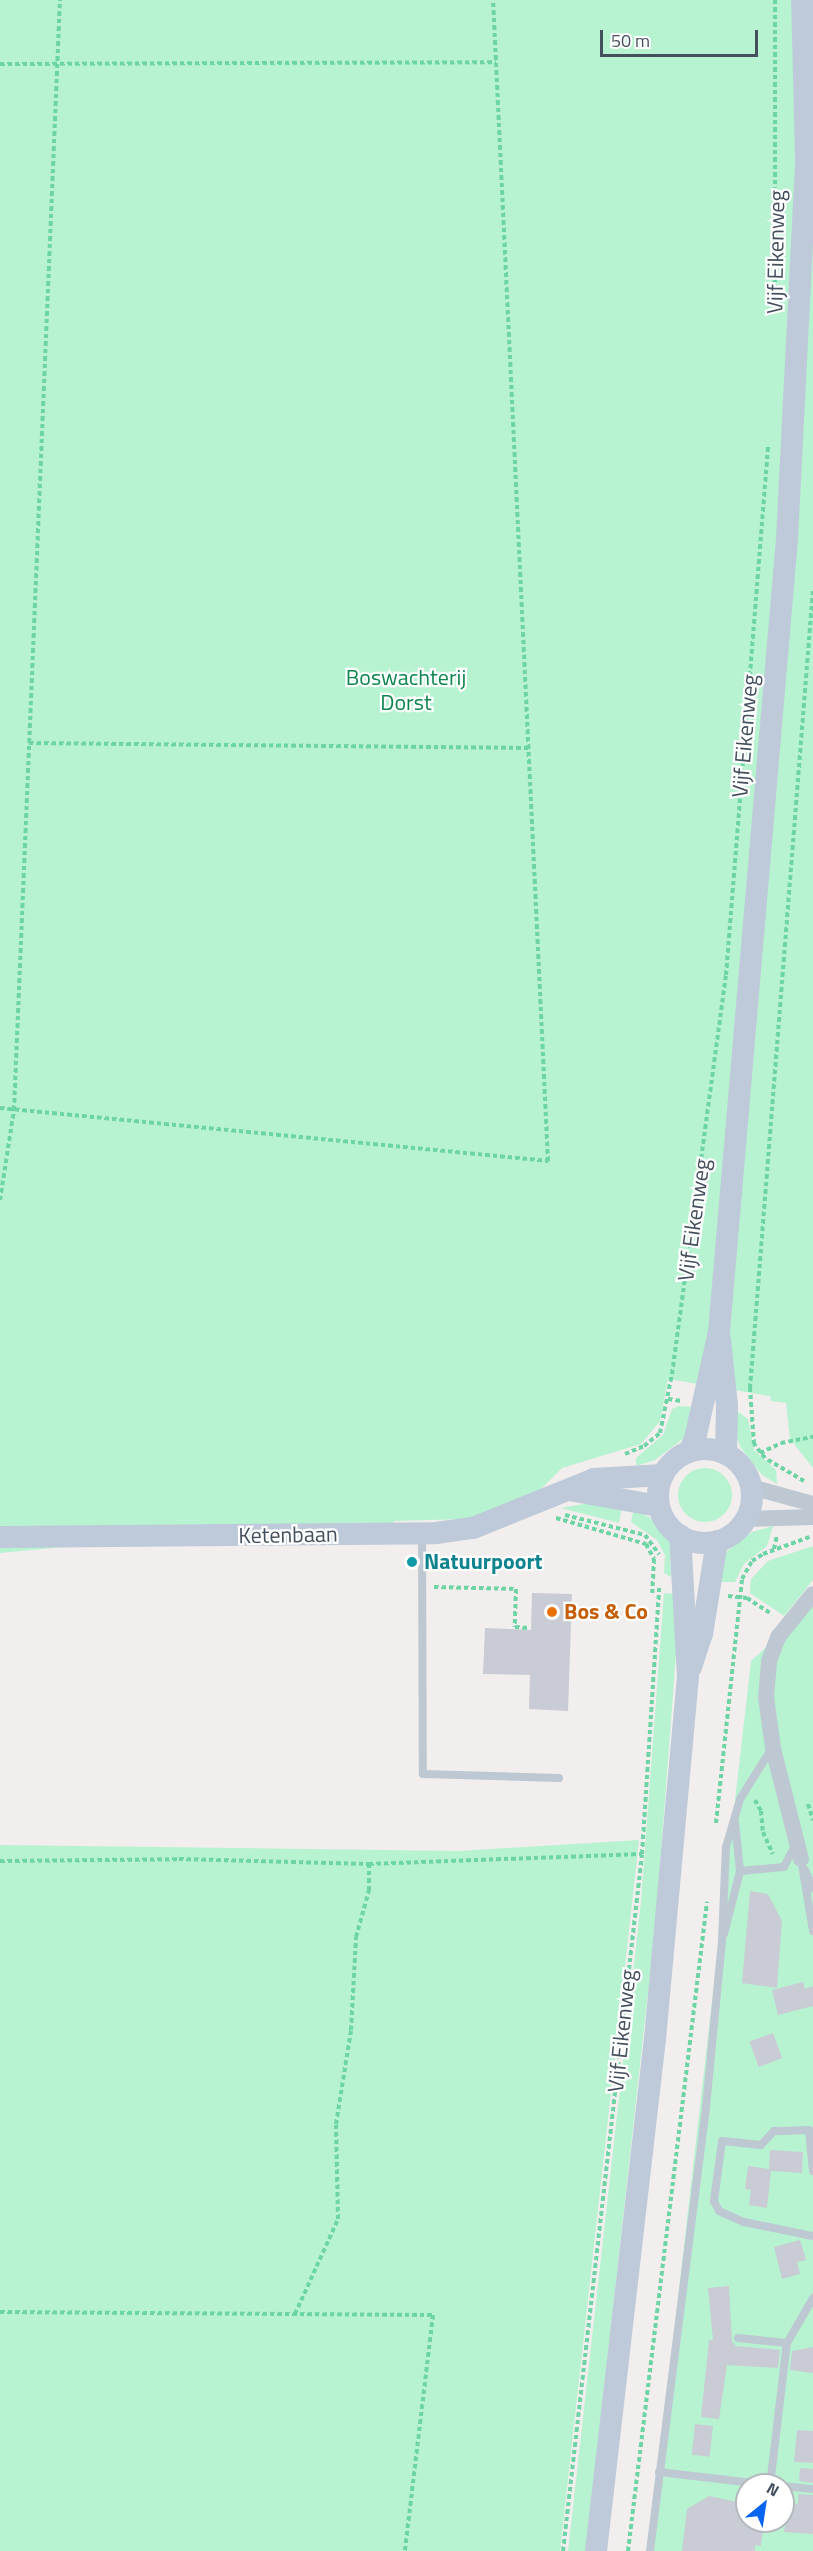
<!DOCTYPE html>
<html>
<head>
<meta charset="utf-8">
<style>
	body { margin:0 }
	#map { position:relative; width:813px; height:2551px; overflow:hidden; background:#f1eeed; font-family:"Titillium Web",sans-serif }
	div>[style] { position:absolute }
	.green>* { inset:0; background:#b7f3d0 }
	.round { border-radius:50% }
	.building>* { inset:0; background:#c9ccd4; transform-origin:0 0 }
	.path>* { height:4px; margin-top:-2px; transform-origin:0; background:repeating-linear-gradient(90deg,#6cd4a5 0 4.5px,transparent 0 7.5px) }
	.lane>* { height:8px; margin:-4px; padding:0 4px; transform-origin:4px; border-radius:4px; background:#bdc8d2 }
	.street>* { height:16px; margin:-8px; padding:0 8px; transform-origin:8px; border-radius:8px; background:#bdc8d2 }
	.secondary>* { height:22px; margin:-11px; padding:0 11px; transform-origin:11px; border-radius:11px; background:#becad9 }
	.secondary>.ring { margin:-11px; padding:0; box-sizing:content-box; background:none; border:22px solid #becad9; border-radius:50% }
	.dots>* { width:16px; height:16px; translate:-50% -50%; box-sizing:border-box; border:3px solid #fff; border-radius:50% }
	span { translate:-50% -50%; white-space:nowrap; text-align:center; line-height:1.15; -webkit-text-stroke:4.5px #fff; paint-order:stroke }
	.street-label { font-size:22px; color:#44505d }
	.park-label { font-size:22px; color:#0e864e }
	.culture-label { font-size:22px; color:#0d838f; font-weight:700 }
	.left { translate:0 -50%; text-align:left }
	.food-label { font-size:22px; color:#c56008; font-weight:700 }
	.north { position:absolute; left:735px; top:2473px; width:60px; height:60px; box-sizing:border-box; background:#fff; border:2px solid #b4b9be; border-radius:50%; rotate:30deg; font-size:16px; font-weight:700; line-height:24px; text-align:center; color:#44505d }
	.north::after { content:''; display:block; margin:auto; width:21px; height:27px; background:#0765f1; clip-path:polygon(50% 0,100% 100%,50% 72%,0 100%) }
	.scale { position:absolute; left:600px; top:30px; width:158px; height:27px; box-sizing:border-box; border:3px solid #44505d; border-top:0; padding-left:8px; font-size:18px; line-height:21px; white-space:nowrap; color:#44505d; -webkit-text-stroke:4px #fff; paint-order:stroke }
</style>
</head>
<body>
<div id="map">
	<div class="green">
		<div style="clip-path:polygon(0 0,813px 0,813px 1468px,790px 1439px,786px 1403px,771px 1401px,770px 1396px,668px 1379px,660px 1421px,641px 1444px,562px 1468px,538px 1492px,466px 1519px,394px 1521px,392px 1531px,189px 1535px,0 1553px)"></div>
		<div style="clip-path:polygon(679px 1406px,694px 1407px,684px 1438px,655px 1460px,636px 1466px,636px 1458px,663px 1435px,672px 1409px)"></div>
		<div style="clip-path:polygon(737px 1411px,748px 1419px,754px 1450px,776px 1470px,777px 1484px,762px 1475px,741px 1448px,735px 1433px)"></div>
		<div class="round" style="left:678px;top:1468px;width:54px;height:54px"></div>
		<div style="clip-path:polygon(589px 1503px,622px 1506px,619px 1523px,561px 1508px)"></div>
		<div style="clip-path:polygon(634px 1508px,653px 1520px,670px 1543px,671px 1577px,664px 1573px,665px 1555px,657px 1540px,631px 1522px)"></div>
		<div style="clip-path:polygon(773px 1526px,767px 1546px,744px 1564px,735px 1582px,716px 1582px,727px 1551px,752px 1532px)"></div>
		<div style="clip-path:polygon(813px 1546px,813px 1580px,784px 1616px,750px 1593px,751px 1579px,768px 1561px)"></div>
		<div style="clip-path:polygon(664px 1593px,676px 1594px,678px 1629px,655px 1930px,586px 2551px,568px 2551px,641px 1902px)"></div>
		<div style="clip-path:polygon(evenodd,813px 1605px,813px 2551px,649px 2551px,751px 1661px,813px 1605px,747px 2485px,783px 2485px,783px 2521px,747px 2521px,747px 2485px)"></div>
		<div style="clip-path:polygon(639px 1840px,560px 2551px,0 2551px,0 1845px,458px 1851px)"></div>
	</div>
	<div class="building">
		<div style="clip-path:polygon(532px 1593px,572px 1594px,568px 1711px,529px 1709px,530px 1675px,483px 1674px,485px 1628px,531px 1630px)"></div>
		<div style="clip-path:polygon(750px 1891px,768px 1894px,782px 1921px,777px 1988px,742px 1983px)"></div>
		<div style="clip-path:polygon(803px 1982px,805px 1989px,813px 1986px,813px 2006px,778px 2015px,772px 1990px)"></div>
		<div style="left:773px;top:2033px;width:27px;height:25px;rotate:70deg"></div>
		<div style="clip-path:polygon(770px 2150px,803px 2152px,802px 2173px,771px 2171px,767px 2208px,749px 2205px,751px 2190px,745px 2189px,748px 2166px,769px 2169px)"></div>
		<div style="clip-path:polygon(800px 2240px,806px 2260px,797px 2262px,800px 2274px,782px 2279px,774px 2247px)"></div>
		<div style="clip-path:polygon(729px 2286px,732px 2341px,736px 2346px,780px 2350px,778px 2368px,727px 2365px,719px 2419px,701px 2417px,709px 2340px,713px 2340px,708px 2288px)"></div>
		<div style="clip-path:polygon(813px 2347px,813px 2373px,790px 2370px,792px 2351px)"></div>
		<div style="left:695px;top:2424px;width:18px;height:31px;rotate:6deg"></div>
		<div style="clip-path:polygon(797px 2430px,813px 2431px,813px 2463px,794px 2462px)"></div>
		<div style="clip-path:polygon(800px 2468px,813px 2469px,813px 2483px,799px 2481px)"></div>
		<div style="clip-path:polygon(798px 2494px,813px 2495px,813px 2534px,784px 2532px,788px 2503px,798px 2504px)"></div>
		<div style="clip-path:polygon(709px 2496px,747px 2504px,747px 2521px,764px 2521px,761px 2546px,755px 2545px,755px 2551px,682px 2551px,687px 2509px)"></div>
	</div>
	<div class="path">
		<div style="left:775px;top:0;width:299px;rotate:90deg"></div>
		<div style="left:0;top:64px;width:496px;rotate:-0.2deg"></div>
		<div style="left:29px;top:743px;width:500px;rotate:0.57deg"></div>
		<div style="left:0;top:1108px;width:551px;rotate:5.52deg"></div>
		<div style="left:548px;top:1161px;width:1162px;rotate:-92.71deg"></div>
		<div style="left:0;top:1200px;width:91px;rotate:-81.2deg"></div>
		<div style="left:14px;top:1110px;width:1111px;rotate:-87.63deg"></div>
		<div style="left:668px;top:1399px;width:14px;rotate:8deg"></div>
		<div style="left:760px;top:1453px;width:23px;rotate:-25deg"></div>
		<div style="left:781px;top:1443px;width:33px;rotate:-11deg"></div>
		<div style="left:625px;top:1454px;width:21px;rotate:-23deg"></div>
		<div style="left:644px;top:1446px;width:21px;rotate:-39deg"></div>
		<div style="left:660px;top:1433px;width:60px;rotate:-78.5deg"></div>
		<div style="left:672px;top:1374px;width:403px;rotate:-82.3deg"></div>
		<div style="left:726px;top:975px;width:530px;rotate:-85.45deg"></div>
		<div style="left:804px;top:1481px;width:45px;rotate:-149.5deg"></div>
		<div style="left:765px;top:1458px;width:18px;rotate:-128deg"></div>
		<div style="left:754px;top:1444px;width:56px;rotate:-94.1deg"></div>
		<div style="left:750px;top:1388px;width:800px;rotate:-85.49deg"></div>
		<div style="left:565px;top:1515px;width:82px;rotate:14deg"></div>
		<div style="left:645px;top:1535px;width:24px;rotate:54deg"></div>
		<div style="left:556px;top:1518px;width:94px;rotate:16.1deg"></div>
		<div style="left:646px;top:1544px;width:17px;rotate:62deg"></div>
		<div style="left:654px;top:1559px;width:34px;rotate:93deg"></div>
		<div style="left:774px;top:1549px;width:14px;rotate:-78deg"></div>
		<div style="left:434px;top:1587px;width:82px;rotate:1.4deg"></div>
		<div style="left:516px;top:1589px;width:38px;rotate:92deg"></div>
		<div style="left:515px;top:1627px;width:14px;rotate:4deg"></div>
		<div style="left:728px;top:1596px;width:19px;rotate:6deg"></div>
		<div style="left:747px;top:1598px;width:30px;rotate:33deg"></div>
		<div style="left:755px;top:1800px;width:13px;rotate:61deg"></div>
		<div style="left:761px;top:1811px;width:21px;rotate:85deg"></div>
		<div style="left:763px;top:1832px;width:24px;rotate:66deg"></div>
		<div style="left:808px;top:1804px;width:17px;rotate:73deg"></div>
		<div style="left:716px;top:1823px;width:245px;rotate:-83.9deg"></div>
		<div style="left:742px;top:1579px;width:21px;rotate:-61deg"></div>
		<div style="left:752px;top:1561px;width:13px;rotate:-32deg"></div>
		<div style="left:763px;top:1554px;width:52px;rotate:-20.2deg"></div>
		<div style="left:0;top:1861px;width:179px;rotate:-0.6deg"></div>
		<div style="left:179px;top:1859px;width:190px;rotate:1.5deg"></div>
		<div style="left:369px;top:1864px;width:273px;rotate:-2.1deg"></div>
		<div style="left:0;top:2312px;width:433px;rotate:0.4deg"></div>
		<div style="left:433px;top:2315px;width:238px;rotate:96.8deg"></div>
		<div style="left:295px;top:2314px;width:104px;rotate:-65.6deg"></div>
		<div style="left:338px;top:2219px;width:95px;rotate:-91.2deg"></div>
		<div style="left:336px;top:2124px;width:95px;rotate:-80.9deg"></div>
		<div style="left:351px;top:2030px;width:93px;rotate:-86.9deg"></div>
		<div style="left:356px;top:1937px;width:49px;rotate:-74.5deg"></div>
		<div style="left:369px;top:1890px;width:26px;rotate:-90deg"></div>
		<div style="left:563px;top:2551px;width:701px;rotate:-83.53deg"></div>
		<div style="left:642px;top:1854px;width:267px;rotate:-86.3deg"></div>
		<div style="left:628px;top:2551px;width:654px;rotate:-83.06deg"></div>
	</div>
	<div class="lane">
		<div style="left:422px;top:1534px;width:240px;rotate:89.8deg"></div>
		<div style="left:423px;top:1774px;width:136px;rotate:1.7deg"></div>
		<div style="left:735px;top:1822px;width:49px;rotate:84.2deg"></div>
		<div style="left:801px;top:1859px;width:73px;rotate:80.5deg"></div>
		<div style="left:805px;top:1870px;width:20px;rotate:66deg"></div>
		<div style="left:724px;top:1934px;width:65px;rotate:-75.7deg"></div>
		<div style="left:740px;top:1871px;width:44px;rotate:-5.2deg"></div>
		<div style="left:784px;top:1867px;width:27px;rotate:-63deg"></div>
		<div style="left:813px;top:2171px;width:41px;rotate:-95.6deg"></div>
		<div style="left:809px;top:2130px;width:35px;rotate:178deg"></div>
		<div style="left:774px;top:2131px;width:19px;rotate:133deg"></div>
		<div style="left:761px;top:2145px;width:39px;rotate:-174deg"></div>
		<div style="left:722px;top:2141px;width:61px;rotate:97.6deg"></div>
		<div style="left:714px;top:2201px;width:11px;rotate:63deg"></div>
		<div style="left:719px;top:2211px;width:27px;rotate:24deg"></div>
		<div style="left:744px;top:2222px;width:70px;rotate:11.5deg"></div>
		<div style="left:738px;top:2338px;width:49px;rotate:5.8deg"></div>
		<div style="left:659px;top:2472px;width:112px;rotate:6.7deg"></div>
		<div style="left:770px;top:2485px;width:143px;rotate:-83.2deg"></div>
		<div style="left:787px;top:2343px;width:52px;rotate:-60deg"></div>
		<div style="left:783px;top:2486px;width:30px;rotate:6deg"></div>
		<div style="left:650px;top:2551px;width:448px;rotate:-82.8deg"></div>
		<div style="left:706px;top:2107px;width:167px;rotate:-84.5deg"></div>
		<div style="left:722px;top:1941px;width:94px;rotate:-87.6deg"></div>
		<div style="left:726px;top:1847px;width:50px;rotate:-73.7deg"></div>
		<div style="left:740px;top:1799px;width:60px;rotate:-57.9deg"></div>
	</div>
	<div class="street">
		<div style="left:751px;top:1487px;width:64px;rotate:15.3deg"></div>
		<div style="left:745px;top:1519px;width:68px;rotate:-1.7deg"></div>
		<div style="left:801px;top:1859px;width:114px;rotate:-104.2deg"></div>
		<div style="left:773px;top:1748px;width:51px;rotate:-97.8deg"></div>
		<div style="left:766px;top:1697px;width:36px;rotate:-85deg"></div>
		<div style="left:769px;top:1661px;width:26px;rotate:-69deg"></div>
		<div style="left:778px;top:1637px;width:55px;rotate:-50.9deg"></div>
	</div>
	<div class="secondary">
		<div style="left:720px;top:1340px;width:66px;rotate:83.9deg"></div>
		<div style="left:727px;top:1406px;width:48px;rotate:91.2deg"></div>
		<div class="ring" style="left:658px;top:1449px;width:72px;height:72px"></div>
		<div style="left:689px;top:1452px;width:14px;rotate:-65deg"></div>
		<div style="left:695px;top:1439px;width:110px;rotate:-77.4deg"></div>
		<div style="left:719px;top:1332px;width:796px;rotate:-85.1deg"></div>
		<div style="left:787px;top:539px;width:380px;rotate:-87.1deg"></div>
		<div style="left:806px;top:159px;width:159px;rotate:-91.4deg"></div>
		<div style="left:569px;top:1490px;width:91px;rotate:10.1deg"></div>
		<div style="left:0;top:1537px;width:436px;rotate:-0.5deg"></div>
		<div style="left:436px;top:1533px;width:37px;rotate:-8deg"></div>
		<div style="left:473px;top:1528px;width:131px;rotate:-22deg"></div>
		<div style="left:594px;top:1479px;width:69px;rotate:-3.3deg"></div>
		<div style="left:691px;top:1667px;width:35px;rotate:-72deg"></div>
		<div style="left:702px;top:1634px;width:94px;rotate:-80.8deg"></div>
		<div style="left:596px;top:2551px;width:515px;rotate:-83.43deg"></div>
		<div style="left:655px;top:2039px;width:364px;rotate:-84.8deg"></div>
		<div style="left:688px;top:1677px;width:142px;rotate:-93.2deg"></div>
	</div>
	<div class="dots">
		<div style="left:412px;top:1562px;background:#0f9aa8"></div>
		<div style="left:552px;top:1612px;background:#e8710a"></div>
	</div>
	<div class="street-label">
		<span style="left:776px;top:252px;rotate:-89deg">Vijf Eikenweg</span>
		<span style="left:745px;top:736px;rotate:-85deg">Vijf Eikenweg</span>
		<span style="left:694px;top:1220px;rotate:-82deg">Vijf Eikenweg</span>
		<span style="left:288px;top:1535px;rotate:-1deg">Ketenbaan</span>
		<span style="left:622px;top:2031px;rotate:-84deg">Vijf Eikenweg</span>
	</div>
	<div class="park-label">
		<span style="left:406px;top:690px">Boswachterij<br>Dorst</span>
	</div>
	<div class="culture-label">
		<span class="left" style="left:424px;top:1562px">Natuurpoort</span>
	</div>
	<div class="food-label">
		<span class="left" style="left:564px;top:1612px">Bos &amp; Co</span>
	</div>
	<div class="north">N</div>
	<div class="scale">50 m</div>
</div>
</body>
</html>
